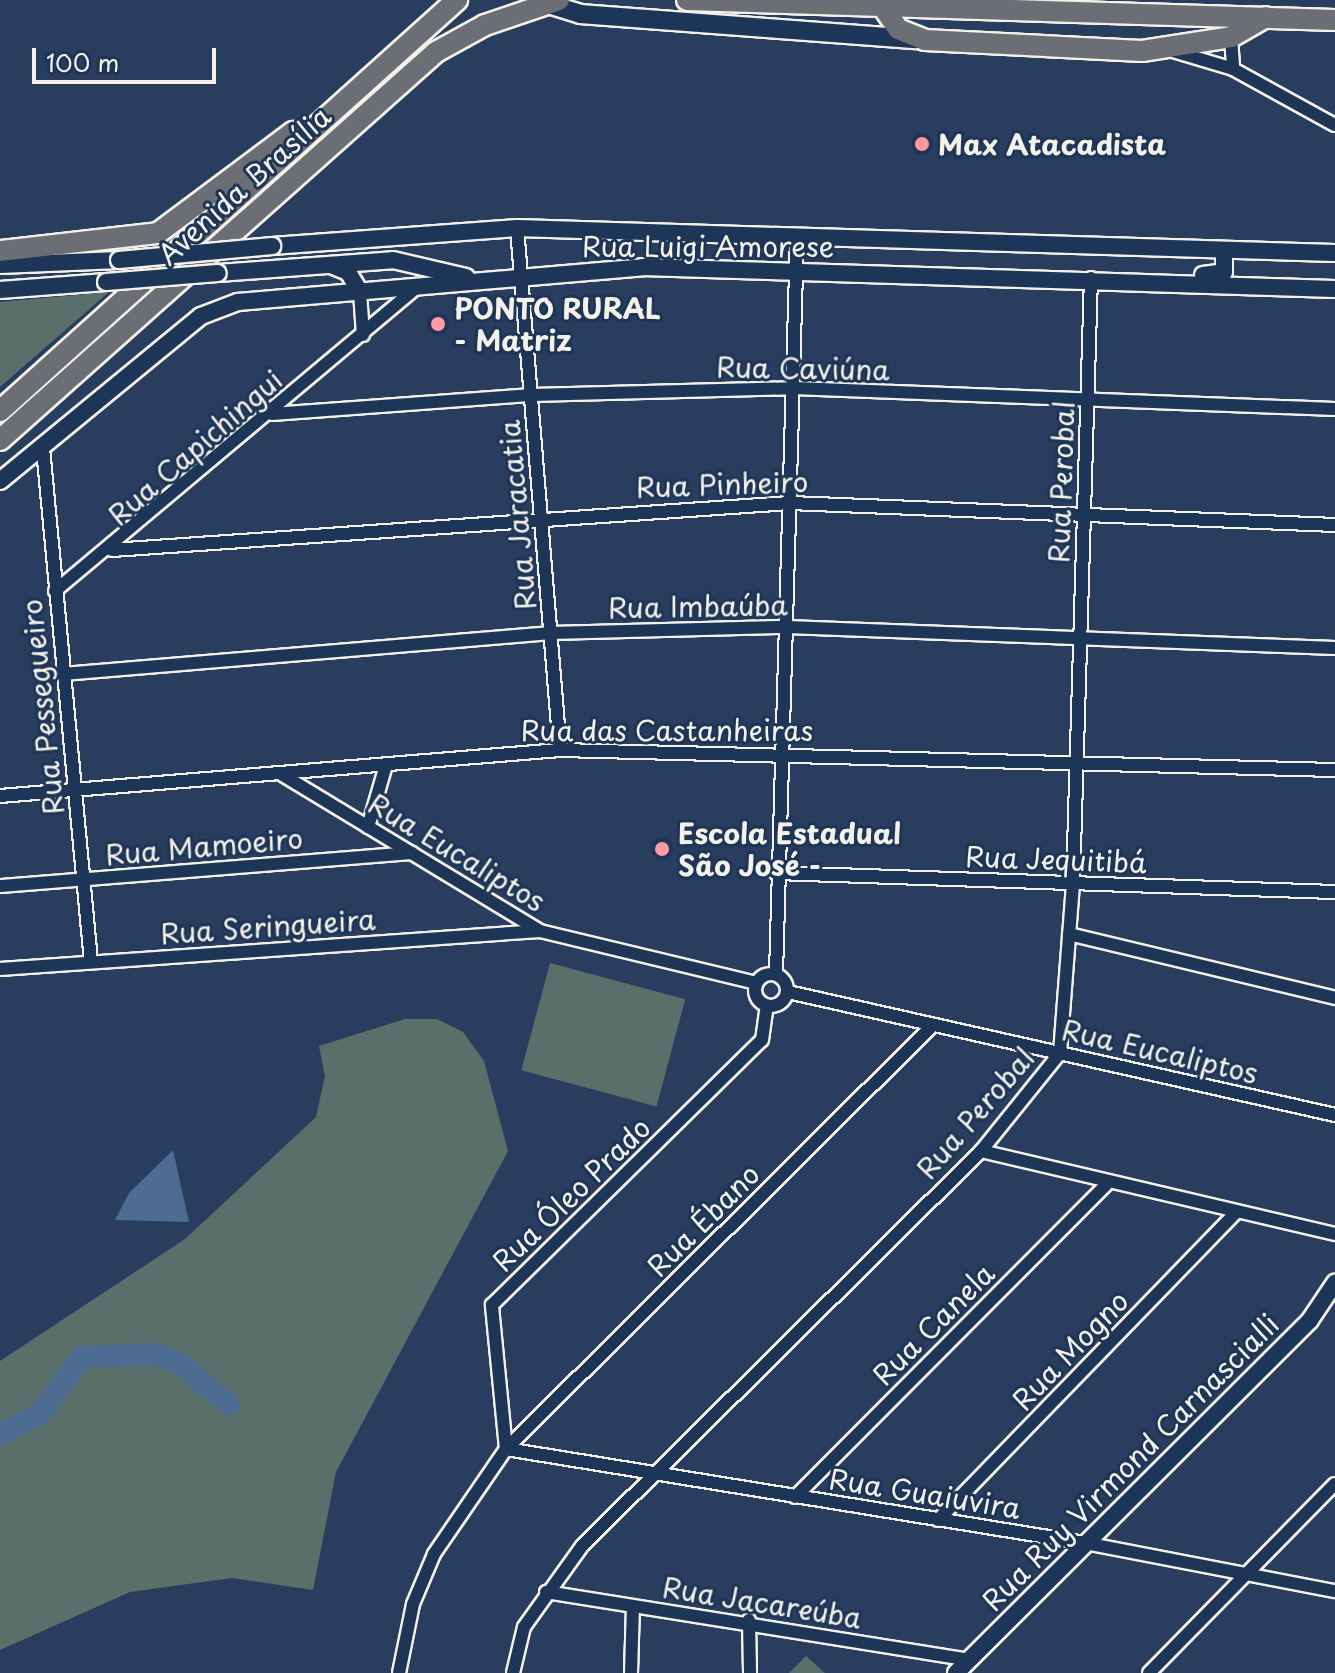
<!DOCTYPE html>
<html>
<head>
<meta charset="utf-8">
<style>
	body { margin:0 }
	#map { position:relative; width:1335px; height:1673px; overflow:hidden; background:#293d5f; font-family:"Playpen Sans",sans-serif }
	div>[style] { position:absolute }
	.green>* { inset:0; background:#5a6e6a; transform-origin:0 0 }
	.water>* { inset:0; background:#4c6c91 }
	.river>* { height:22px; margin:-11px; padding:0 11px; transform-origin:11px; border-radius:11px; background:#4c6c91 }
	.roads { filter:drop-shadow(2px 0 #f4f1e8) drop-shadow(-2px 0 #f4f1e8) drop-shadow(0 2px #f4f1e8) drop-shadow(0 -2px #f4f1e8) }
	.minor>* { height:12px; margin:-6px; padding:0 6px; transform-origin:6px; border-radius:6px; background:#1d3557 }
	.minor>.ring { margin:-6px; padding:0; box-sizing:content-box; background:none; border:12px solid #1d3557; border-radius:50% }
	.tertiary>* { height:16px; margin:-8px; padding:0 8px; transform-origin:8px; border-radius:8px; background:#1d3557 }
	.secondary>* { height:18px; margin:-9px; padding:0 9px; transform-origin:9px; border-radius:9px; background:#1d3557 }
	.trunk>* { height:20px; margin:-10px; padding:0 10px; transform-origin:10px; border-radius:10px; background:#6b6f75 }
	.bridges { filter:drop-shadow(2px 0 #f4f1e8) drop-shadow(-2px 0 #f4f1e8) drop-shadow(0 2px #f4f1e8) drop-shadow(0 -2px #f4f1e8) }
	.tertiary-bridge>* { height:16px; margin:-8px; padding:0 8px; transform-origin:8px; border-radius:8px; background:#1d3557 }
	.dots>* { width:22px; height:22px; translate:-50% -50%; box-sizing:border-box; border:4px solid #1d3557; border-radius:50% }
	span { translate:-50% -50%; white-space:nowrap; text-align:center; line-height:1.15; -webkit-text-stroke:6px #1d3557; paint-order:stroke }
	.poi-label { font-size:28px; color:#f4f1e8; font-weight:700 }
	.left { translate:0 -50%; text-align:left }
	.street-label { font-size:28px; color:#f4f1e8 }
	.scale { position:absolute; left:32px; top:48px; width:184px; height:36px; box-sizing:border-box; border:4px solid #f4f1e8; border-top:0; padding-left:10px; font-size:24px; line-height:28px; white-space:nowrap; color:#f4f1e8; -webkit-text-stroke:6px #1d3557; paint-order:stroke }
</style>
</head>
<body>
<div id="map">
	<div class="green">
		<div style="clip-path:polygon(109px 292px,0 387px,0 302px)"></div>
		<div style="left:550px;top:963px;width:140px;height:111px;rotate:15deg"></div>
		<div style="clip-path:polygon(405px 1019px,437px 1019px,463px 1032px,484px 1061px,508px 1151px,336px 1472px,313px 1590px,232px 1578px,130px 1592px,0 1650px,0 1361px,185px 1239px,316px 1117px,325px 1076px,319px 1046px)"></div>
		<div style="clip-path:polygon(806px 1656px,825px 1673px,789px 1673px)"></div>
	</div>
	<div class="water">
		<div style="clip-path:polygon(173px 1150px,189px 1222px,115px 1220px,129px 1193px)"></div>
	</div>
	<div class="river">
		<div style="left:0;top:1435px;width:46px;rotate:-28.8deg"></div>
		<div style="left:40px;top:1413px;width:70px;rotate:-53.1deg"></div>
		<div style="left:82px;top:1357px;width:74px;rotate:-2.3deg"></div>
		<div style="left:156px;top:1354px;width:27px;rotate:22deg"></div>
		<div style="left:181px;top:1364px;width:63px;rotate:40.5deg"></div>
	</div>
	<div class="roads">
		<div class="minor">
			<div style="left:1231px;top:37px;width:32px;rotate:86deg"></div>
			<div style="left:1173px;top:51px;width:63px;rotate:16.7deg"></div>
			<div style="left:1233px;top:69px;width:116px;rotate:28.8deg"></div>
			<div style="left:517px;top:228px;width:524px;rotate:85.29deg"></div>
			<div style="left:360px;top:292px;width:43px;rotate:86deg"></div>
			<div style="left:272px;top:414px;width:261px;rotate:-4.2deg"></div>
			<div style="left:532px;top:395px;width:261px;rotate:-1.5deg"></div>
			<div style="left:793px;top:388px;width:542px;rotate:2.22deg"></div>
			<div style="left:43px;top:448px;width:516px;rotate:84.66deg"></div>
			<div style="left:112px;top:550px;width:680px;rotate:-3.97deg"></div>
			<div style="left:790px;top:503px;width:545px;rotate:2.31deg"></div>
			<div style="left:55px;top:591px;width:471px;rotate:-40deg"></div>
			<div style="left:63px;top:674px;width:490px;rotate:-4.8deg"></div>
			<div style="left:551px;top:633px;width:236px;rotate:-1.5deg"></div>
			<div style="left:787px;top:627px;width:548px;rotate:2.19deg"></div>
			<div style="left:281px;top:774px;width:303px;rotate:31.2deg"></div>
			<div style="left:540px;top:931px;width:222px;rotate:13.5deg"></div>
			<div style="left:0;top:796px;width:562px;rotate:-4.7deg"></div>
			<div style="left:560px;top:750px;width:775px;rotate:1.48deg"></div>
			<div style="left:368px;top:827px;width:65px;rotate:-73.8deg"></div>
			<div style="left:776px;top:873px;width:559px;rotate:1.95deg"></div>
			<div style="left:0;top:886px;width:413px;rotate:-4.6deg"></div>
			<div style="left:1069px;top:934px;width:274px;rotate:13.5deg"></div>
			<div style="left:0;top:969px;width:541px;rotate:-4.03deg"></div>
			<div class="ring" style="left:755px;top:974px;width:20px;height:20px"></div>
			<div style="left:776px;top:974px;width:737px;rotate:-88.37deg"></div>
			<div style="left:788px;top:992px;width:561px;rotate:12.67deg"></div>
			<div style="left:981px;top:1151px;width:364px;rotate:13.2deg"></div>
			<div style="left:506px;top:1449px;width:587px;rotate:9.22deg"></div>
			<div style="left:1085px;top:1543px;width:255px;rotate:10.9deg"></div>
			<div style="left:506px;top:1449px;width:145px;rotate:-95.6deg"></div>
			<div style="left:492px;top:1305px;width:378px;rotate:-44.5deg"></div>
			<div style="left:762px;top:1040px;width:34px;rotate:-82deg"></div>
			<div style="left:795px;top:1497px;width:441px;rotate:-45.1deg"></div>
			<div style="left:938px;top:1520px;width:428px;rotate:-45.9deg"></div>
			<div style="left:546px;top:1592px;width:429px;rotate:9.1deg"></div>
			<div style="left:749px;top:1620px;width:53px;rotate:88.9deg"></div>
			<div style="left:399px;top:1673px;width:70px;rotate:-78.5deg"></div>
			<div style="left:413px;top:1604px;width:54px;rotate:-67.2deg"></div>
			<div style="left:434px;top:1554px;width:127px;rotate:-55.6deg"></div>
			<div style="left:506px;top:1449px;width:602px;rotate:-44.8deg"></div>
			<div style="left:513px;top:1673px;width:47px;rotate:-76.6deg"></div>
			<div style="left:524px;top:1627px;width:100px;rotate:-54.4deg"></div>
			<div style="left:582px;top:1546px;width:561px;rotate:-44.71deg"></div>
			<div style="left:981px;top:1151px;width:126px;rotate:-51.1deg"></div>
			<div style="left:1060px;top:1053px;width:170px;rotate:-85.6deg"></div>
			<div style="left:1073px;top:883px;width:605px;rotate:-88.3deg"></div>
			<div style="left:631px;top:1673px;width:66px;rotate:-88.3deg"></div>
			<div style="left:1149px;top:1673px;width:265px;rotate:-45.5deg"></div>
		</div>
		<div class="tertiary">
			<div style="left:272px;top:246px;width:246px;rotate:-4.2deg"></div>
			<div style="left:517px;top:228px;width:818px;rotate:1.75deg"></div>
			<div style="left:0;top:265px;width:119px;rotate:-2.4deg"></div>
			<div style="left:331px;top:265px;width:18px;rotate:22deg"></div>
			<div style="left:348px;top:272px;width:23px;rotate:59deg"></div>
			<div style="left:218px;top:273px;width:175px;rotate:-4.2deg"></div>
			<div style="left:393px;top:260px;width:75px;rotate:13.1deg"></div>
			<div style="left:1203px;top:275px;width:21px;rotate:-8deg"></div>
			<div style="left:1224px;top:272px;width:21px;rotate:-90deg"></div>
			<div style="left:0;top:290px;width:106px;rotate:-4.3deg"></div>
			<div style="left:0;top:481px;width:260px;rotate:-39.4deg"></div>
			<div style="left:201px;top:316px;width:40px;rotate:-21deg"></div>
			<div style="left:238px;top:302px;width:407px;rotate:-4.9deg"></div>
			<div style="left:643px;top:267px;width:692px;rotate:1.82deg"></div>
			<div style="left:956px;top:1673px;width:500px;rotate:-44.9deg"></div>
			<div style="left:1310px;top:1320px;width:45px;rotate:-56deg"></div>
		</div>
		<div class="secondary">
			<div style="left:545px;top:3px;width:37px;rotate:17deg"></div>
			<div style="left:580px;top:14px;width:337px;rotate:4.3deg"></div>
		</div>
		<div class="trunk">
			<div style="left:687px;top:0;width:648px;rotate:1.77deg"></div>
			<div style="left:878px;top:0;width:35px;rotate:55deg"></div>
			<div style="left:898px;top:29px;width:29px;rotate:22deg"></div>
			<div style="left:925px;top:40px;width:217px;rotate:2.9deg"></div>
			<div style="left:1142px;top:51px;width:90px;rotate:-8.9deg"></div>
			<div style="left:1231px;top:37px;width:40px;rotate:-29.7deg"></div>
			<div style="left:0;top:251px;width:159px;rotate:-6.5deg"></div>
			<div style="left:158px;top:233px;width:169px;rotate:-36.8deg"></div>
			<div style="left:0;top:411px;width:615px;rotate:-41.97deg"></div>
			<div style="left:0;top:440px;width:584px;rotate:-41.67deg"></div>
			<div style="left:436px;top:52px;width:56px;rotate:-28.9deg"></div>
			<div style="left:485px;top:25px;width:78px;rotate:-18.7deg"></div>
		</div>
	</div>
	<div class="bridges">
		<div class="tertiary-bridge">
			<div style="left:119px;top:260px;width:154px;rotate:-5.2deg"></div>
			<div style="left:106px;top:282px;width:112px;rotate:-4.6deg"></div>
		</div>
	</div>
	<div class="dots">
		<div style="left:922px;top:144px;background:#ff9aa2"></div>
		<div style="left:438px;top:324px;background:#ff9aa2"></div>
		<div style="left:662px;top:849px;background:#ff9aa2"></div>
	</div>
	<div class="poi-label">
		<span class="left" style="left:938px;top:144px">Max Atacadista</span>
		<span class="left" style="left:454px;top:324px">PONTO RURAL<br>- Matriz</span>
		<span class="left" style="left:678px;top:849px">Escola Estadual<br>São José -</span>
	</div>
	<div class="street-label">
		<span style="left:244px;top:185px;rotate:-42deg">Avenida Brasília</span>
		<span style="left:708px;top:246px">Rua Luigi Amorese</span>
		<span style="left:803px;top:368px;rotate:1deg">Rua Caviúna</span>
		<span style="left:195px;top:447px;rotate:-41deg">Rua Capichingui</span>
		<span style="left:1061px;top:482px;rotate:-88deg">Rua Perobal</span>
		<span style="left:722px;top:484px;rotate:-2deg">Rua Pinheiro</span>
		<span style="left:517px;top:515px;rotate:-95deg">Rua Jaracatia</span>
		<span style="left:698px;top:606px;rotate:-1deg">Rua Imbaúba</span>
		<span style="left:42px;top:707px;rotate:-96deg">Rua Pessegueiro</span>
		<span style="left:667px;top:730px">Rua das Castanheiras</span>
		<span style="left:204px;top:846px;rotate:-5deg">Rua Mamoeiro</span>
		<span style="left:457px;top:852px;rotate:31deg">Rua Eucaliptos</span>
		<span style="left:1056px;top:859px;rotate:2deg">Rua Jequitibá</span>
		<span style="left:268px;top:926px;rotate:-4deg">Rua Seringueira</span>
		<span style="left:1160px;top:1051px;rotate:13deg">Rua Eucaliptos</span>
		<span style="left:975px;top:1113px;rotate:-49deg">Rua Perobal</span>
		<span style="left:571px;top:1194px;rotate:-44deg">Rua Óleo Prado</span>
		<span style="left:703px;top:1220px;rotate:-45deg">Rua Ébano</span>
		<span style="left:933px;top:1324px;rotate:-45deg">Rua Canela</span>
		<span style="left:1070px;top:1350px;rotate:-46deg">Rua Mogno</span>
		<span style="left:1130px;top:1462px;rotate:-45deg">Rua Ruy Virmond Carnascialli</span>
		<span style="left:925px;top:1493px;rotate:9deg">Rua Guaiuvira</span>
		<span style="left:762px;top:1602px;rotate:9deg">Rua Jacareúba</span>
	</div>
	<div class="scale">100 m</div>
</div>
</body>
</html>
